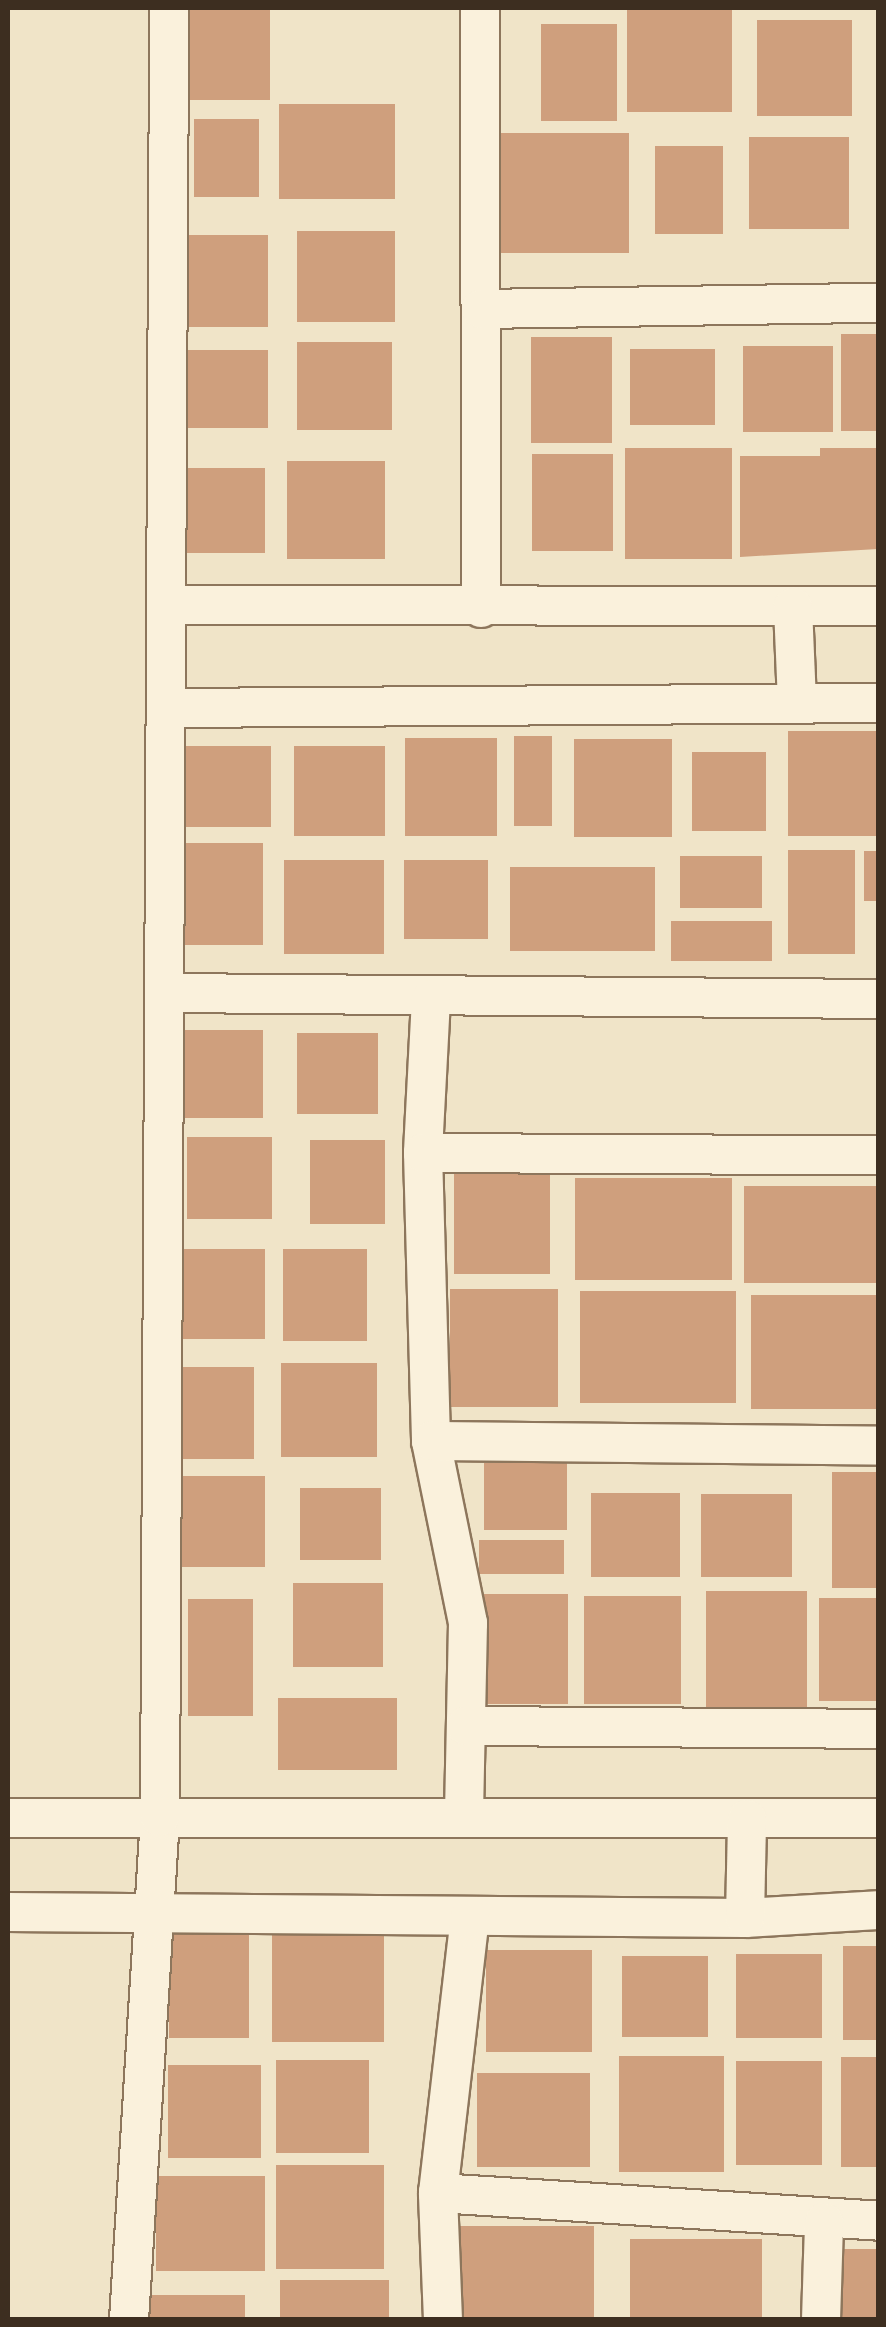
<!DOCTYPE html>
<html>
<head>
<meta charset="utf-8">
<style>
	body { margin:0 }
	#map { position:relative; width:886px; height:2327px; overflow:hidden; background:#f0e4c8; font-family:"Zilla Slab",serif }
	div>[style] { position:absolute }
	.building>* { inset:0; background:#cf9f7d; transform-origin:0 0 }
	.roads { filter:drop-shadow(2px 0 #8d765c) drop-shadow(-2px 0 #8d765c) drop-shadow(0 2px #8d765c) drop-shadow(0 -2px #8d765c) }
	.street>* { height:38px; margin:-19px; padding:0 19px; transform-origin:19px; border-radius:19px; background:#faf1dc }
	span { translate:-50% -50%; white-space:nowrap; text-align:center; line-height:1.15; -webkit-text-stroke:10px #f7eed8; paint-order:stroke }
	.frame { position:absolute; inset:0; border:10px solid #3d2e20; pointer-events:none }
</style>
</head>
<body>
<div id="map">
	<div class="building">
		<div style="left:627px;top:8px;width:105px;height:104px"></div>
		<div style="left:184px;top:9px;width:86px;height:91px"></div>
		<div style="left:757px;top:20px;width:95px;height:96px"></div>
		<div style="left:541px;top:24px;width:76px;height:97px"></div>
		<div style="left:279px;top:104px;width:116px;height:95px"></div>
		<div style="left:194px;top:119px;width:65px;height:78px"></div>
		<div style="left:487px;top:133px;width:142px;height:120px"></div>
		<div style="left:749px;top:137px;width:100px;height:92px"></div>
		<div style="left:655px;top:146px;width:68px;height:88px"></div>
		<div style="left:297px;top:231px;width:98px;height:91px"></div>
		<div style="left:184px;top:235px;width:84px;height:92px"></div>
		<div style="left:841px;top:334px;width:37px;height:97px"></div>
		<div style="left:531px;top:337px;width:81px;height:106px"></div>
		<div style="left:297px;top:342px;width:95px;height:88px"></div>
		<div style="left:743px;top:346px;width:90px;height:86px"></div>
		<div style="left:630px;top:349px;width:85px;height:76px"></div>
		<div style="left:187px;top:350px;width:81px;height:78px"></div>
		<div style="left:625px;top:448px;width:107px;height:111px"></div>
		<div style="clip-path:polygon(820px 448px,878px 448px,878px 549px,740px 557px,740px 456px,820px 456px)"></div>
		<div style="left:532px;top:454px;width:81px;height:97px"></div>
		<div style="left:287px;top:461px;width:98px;height:98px"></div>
		<div style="left:175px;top:468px;width:90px;height:85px"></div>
		<div style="left:788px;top:731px;width:90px;height:105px"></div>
		<div style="left:514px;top:736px;width:38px;height:90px"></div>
		<div style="left:405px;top:738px;width:92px;height:98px"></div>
		<div style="left:574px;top:739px;width:98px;height:98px"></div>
		<div style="left:177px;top:746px;width:94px;height:81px"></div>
		<div style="left:294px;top:746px;width:91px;height:90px"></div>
		<div style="left:692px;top:752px;width:74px;height:79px"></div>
		<div style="left:181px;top:843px;width:82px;height:102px"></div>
		<div style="left:788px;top:850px;width:67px;height:104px"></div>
		<div style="left:864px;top:851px;width:14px;height:50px"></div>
		<div style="left:680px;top:856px;width:82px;height:52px"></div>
		<div style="left:284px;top:860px;width:100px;height:94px"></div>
		<div style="left:404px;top:860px;width:84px;height:79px"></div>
		<div style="left:510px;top:867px;width:145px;height:84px"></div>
		<div style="left:671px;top:921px;width:101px;height:40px"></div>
		<div style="left:181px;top:1030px;width:82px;height:88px"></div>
		<div style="left:297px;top:1033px;width:81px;height:81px"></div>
		<div style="left:187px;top:1137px;width:85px;height:82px"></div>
		<div style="left:310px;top:1140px;width:75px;height:84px"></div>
		<div style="left:454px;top:1174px;width:96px;height:100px"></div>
		<div style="left:575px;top:1178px;width:157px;height:102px"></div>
		<div style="left:744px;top:1186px;width:134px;height:97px"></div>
		<div style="left:178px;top:1249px;width:87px;height:90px"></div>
		<div style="left:283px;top:1249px;width:84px;height:92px"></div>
		<div style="left:450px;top:1289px;width:108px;height:118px"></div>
		<div style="left:580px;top:1291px;width:156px;height:112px"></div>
		<div style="left:751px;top:1295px;width:127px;height:114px"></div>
		<div style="left:281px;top:1363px;width:96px;height:94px"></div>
		<div style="left:176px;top:1367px;width:78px;height:92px"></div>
		<div style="left:484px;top:1463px;width:83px;height:67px"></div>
		<div style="left:832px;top:1472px;width:46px;height:116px"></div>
		<div style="left:178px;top:1476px;width:87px;height:91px"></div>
		<div style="left:300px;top:1488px;width:81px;height:72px"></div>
		<div style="left:591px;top:1493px;width:89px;height:84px"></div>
		<div style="left:701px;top:1494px;width:91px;height:83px"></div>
		<div style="left:479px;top:1540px;width:85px;height:34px"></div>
		<div style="left:293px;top:1583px;width:90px;height:84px"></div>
		<div style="left:706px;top:1591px;width:101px;height:120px"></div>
		<div style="left:479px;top:1594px;width:89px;height:110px"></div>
		<div style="left:584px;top:1596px;width:97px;height:108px"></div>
		<div style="left:819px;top:1598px;width:59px;height:103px"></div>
		<div style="left:188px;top:1599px;width:65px;height:117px"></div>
		<div style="left:278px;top:1698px;width:119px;height:72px"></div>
		<div style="left:272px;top:1932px;width:112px;height:110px"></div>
		<div style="left:169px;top:1934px;width:80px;height:104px"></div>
		<div style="left:843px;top:1946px;width:35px;height:94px"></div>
		<div style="left:486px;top:1950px;width:106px;height:102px"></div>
		<div style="left:736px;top:1954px;width:86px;height:84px"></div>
		<div style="left:622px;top:1956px;width:86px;height:81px"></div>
		<div style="left:619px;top:2056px;width:105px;height:116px"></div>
		<div style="left:841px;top:2057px;width:37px;height:110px"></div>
		<div style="left:276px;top:2060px;width:93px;height:93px"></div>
		<div style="left:736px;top:2061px;width:86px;height:104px"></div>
		<div style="left:168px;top:2065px;width:93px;height:93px"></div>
		<div style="left:477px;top:2073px;width:113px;height:94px"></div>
		<div style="left:276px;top:2165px;width:108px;height:104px"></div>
		<div style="left:156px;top:2176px;width:109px;height:95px"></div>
		<div style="left:453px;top:2226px;width:141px;height:94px"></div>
		<div style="left:630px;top:2239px;width:132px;height:81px"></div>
		<div style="left:841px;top:2249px;width:37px;height:71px"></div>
		<div style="left:280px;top:2280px;width:109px;height:40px"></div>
		<div style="left:148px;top:2295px;width:97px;height:25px"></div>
	</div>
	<div class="roads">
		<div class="street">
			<div style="left:480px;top:8px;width:600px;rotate:89.9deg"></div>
			<div style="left:481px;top:309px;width:397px;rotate:-0.9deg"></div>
			<div style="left:170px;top:605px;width:708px;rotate:0.08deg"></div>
			<div style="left:793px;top:607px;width:96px;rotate:87.6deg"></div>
			<div style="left:170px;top:708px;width:708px;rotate:-0.4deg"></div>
			<div style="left:165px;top:993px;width:713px;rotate:0.48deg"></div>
			<div style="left:431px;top:999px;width:154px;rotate:93deg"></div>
			<div style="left:423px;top:1153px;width:288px;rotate:88.4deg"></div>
			<div style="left:431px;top:1441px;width:186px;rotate:78.5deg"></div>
			<div style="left:468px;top:1623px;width:195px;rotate:91.2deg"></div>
			<div style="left:423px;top:1153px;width:455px;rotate:0.3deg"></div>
			<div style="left:431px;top:1441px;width:447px;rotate:0.6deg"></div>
			<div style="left:466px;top:1726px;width:412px;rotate:0.4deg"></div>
			<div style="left:8px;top:1818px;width:870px"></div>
			<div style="left:8px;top:1912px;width:737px;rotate:0.47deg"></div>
			<div style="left:745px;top:1918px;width:133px;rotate:-3.4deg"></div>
			<div style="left:745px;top:1918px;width:99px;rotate:-88.8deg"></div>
			<div style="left:438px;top:2193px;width:441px;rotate:3.6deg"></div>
			<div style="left:129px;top:2320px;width:504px;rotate:-86.47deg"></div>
			<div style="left:160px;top:1817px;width:1809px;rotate:-89.71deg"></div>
			<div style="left:443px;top:2320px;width:127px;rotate:-92.3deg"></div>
			<div style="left:438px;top:2193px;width:277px;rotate:-83.4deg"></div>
			<div style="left:821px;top:2320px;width:98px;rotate:-88.2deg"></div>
		</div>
	</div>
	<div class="frame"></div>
</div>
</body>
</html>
